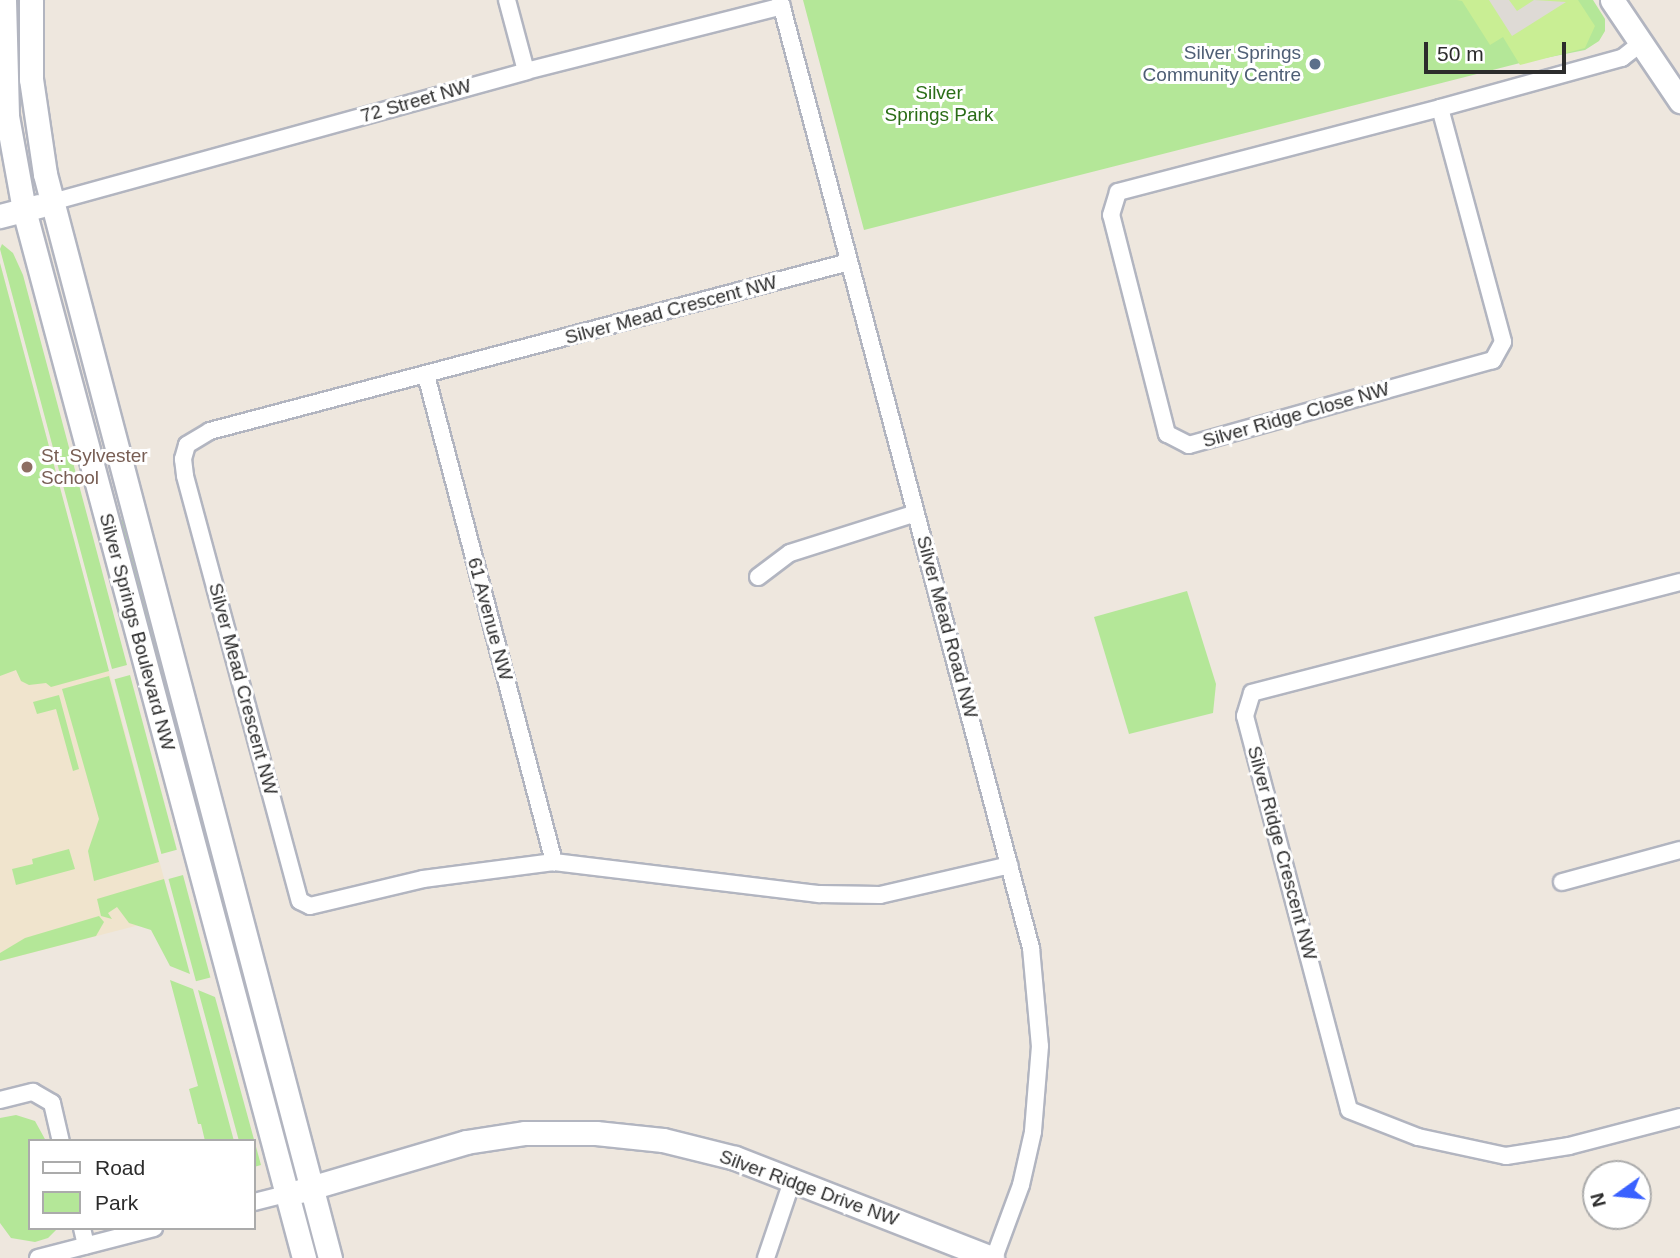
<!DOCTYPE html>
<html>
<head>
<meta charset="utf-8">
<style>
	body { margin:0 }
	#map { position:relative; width:1680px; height:1258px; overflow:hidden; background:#eee7de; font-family:Arial,sans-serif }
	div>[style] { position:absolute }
	.education>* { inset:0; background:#f0e4cd }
	.green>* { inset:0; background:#b4e798; transform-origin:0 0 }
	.pitch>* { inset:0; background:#c9ee94 }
	.plaza>* { inset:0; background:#dedad5 }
	.roads { filter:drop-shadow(2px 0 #b2b5c0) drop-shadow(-2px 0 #b2b5c0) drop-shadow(0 2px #b2b5c0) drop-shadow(0 -2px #b2b5c0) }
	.street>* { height:16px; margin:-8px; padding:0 8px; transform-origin:8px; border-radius:8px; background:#fff }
	.secondary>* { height:23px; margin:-11.5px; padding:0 11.5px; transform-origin:11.5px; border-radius:11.5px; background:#fff }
	.dots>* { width:19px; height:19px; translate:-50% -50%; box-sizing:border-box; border:4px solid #fff; border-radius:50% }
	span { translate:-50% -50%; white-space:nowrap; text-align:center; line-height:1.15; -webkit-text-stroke:6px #fff; paint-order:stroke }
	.service-label { font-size:19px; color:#4e5e75 }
	.right { translate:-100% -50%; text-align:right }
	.park-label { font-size:19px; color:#2a6d17 }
	.street-label { font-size:19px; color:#2c2c2c }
	.education-label { font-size:19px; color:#785e54 }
	.left { translate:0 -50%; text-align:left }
	.legend { position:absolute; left:28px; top:1139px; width:228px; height:91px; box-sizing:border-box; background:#fff; border:2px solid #ababab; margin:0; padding:9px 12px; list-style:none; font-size:21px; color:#2c2c2c }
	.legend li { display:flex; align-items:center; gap:14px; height:35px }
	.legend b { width:35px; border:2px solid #ababab }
	.north { position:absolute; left:1582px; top:1160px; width:70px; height:70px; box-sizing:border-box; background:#fff; border:2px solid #ababab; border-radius:50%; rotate:255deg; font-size:19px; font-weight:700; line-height:28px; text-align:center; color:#2c2c2c }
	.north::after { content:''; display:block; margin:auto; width:24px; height:32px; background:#3a61ff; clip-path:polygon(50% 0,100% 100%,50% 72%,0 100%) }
	.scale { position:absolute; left:1424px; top:42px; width:142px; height:32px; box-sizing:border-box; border:4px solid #2c2c2c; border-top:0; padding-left:9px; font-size:21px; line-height:24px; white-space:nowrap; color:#2c2c2c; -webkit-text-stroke:5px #fff; paint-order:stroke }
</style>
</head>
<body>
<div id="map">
	<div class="education">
		<div style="clip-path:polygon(0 263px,174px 916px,0 961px)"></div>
	</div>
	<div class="green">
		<div style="clip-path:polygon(803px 0,1593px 0,1605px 19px,1605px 31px,1599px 41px,1585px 50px,1520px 63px,864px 230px)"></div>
		<div style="clip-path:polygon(2px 244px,13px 253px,23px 275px,127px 665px,112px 669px,0 249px)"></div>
		<div style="clip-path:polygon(0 263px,109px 671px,51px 687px,46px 683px,29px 685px,21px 681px,16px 670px,0 676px)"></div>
		<div style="left:124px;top:519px;width:369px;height:10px;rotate:75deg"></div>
		<div style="clip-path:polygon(1187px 591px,1216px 684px,1213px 713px,1129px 734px,1094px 617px)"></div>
		<div style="left:130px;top:675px;width:181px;height:16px;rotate:75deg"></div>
		<div style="clip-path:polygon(109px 676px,159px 862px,94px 881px,88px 851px,99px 819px,62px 689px)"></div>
		<div style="clip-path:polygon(59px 695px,79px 769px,73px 771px,56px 709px,37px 714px,33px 702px)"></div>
		<div style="clip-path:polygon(69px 849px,75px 869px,16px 885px,12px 869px,33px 864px,32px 859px)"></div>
		<div style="left:183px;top:875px;width:106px;height:15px;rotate:75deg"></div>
		<div style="clip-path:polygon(164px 879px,173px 911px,190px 974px,170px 966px,151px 930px,129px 923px,117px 907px,108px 913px,112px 919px,101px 916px,97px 899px)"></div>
		<div style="clip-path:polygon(99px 916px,104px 922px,96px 936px,0 961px,0 953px,25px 938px)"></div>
		<div style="clip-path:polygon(170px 980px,193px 989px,234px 1141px,205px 1141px,201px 1124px,198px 1124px,189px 1089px,198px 1086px)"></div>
		<div style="clip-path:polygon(198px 990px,215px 997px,261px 1165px,254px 1167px,254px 1141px,239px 1141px)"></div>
		<div style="clip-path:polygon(16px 1115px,35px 1121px,46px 1141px,30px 1141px,30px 1228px,58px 1228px,48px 1238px,35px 1242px,11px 1238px,0 1223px,0 1118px)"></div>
	</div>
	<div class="pitch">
		<div style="clip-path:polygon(1457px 0,1578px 0,1595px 26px,1585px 48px,1520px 65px,1503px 37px,1490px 45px,1462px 1px)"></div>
	</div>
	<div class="plaza">
		<div style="clip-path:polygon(1489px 0,1509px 0,1517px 11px,1534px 0,1566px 2px,1512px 36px)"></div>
	</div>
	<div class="roads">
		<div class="street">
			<div style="left:507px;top:0;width:73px;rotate:75deg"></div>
			<div style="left:780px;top:0;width:981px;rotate:75.17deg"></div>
			<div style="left:1031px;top:948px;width:98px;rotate:84.8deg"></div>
			<div style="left:1040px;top:1046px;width:86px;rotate:94.7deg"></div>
			<div style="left:1033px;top:1132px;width:54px;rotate:102.8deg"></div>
			<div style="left:1021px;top:1185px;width:78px;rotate:110.3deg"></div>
			<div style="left:1440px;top:108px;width:242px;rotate:74.9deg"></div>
			<div style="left:1503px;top:342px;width:21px;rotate:119deg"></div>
			<div style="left:1493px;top:360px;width:316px;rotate:164.4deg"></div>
			<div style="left:1189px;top:445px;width:25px;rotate:-153deg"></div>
			<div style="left:1167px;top:434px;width:226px;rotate:-104.3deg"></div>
			<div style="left:1111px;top:215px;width:24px;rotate:-73deg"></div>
			<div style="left:1118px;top:192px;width:333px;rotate:-14.6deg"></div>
			<div style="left:1440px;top:108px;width:189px;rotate:-15.4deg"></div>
			<div style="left:1622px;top:58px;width:23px;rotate:-38deg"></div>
			<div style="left:52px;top:202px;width:492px;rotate:-15.4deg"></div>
			<div style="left:526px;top:71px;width:264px;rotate:-14.2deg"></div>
			<div style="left:849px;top:262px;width:661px;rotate:165.19deg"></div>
			<div style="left:210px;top:431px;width:27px;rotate:149deg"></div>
			<div style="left:187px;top:445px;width:15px;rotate:106deg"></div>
			<div style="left:183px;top:459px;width:17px;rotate:83deg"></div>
			<div style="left:185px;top:476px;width:440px;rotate:74.9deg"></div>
			<div style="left:300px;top:901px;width:11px;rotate:27deg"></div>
			<div style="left:310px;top:906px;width:116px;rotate:-13.4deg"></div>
			<div style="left:423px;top:879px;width:132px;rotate:-7.4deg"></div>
			<div style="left:554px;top:862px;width:268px;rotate:6.9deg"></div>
			<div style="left:820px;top:894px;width:60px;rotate:1deg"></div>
			<div style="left:880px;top:895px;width:133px;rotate:-13deg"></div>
			<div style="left:426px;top:375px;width:504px;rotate:75.27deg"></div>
			<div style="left:758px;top:577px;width:40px;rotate:-37deg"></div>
			<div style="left:790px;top:553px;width:132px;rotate:-17.6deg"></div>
			<div style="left:1680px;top:582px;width:442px;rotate:165.5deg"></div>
			<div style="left:1252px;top:693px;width:24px;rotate:107deg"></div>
			<div style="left:1245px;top:716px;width:407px;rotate:75.2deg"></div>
			<div style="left:1349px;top:1110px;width:74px;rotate:21.4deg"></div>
			<div style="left:1418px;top:1137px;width:90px;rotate:12.2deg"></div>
			<div style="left:1506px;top:1156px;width:64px;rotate:-9deg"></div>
			<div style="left:1569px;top:1146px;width:115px;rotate:-14.6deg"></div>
			<div style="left:1562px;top:882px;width:122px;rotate:-15.2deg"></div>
			<div style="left:0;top:1100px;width:34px;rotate:-14deg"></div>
			<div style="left:33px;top:1092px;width:22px;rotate:30deg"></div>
			<div style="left:52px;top:1103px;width:39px;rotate:77deg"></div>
			<div style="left:254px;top:1202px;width:34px;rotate:-14deg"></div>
			<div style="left:82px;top:1228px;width:18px;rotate:77deg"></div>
			<div style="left:38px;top:1258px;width:120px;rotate:-14.5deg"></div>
			<div style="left:766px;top:1258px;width:81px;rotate:-71.3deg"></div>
		</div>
		<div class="secondary">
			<div style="left:4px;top:0;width:116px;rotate:88.5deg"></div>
			<div style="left:7px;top:116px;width:96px;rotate:79.7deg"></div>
			<div style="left:24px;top:210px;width:1085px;rotate:75.04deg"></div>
			<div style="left:31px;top:0;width:79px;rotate:90deg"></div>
			<div style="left:31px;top:79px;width:96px;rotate:81.6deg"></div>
			<div style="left:45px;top:174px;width:1121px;rotate:75.27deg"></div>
			<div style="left:1612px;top:0;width:122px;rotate:56deg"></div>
			<div style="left:0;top:216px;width:40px;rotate:-14.4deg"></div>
			<div style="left:300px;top:1191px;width:173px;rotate:-16.4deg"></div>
			<div style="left:466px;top:1142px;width:60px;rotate:-8.7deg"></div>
			<div style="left:525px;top:1133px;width:71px"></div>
			<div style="left:596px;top:1133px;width:67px;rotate:6deg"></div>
			<div style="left:663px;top:1140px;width:74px;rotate:14deg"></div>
			<div style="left:735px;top:1158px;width:276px;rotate:21.3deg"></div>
		</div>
	</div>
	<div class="dots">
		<div style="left:1315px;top:64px;background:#5c6f8a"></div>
		<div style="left:27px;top:467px;background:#8d6e63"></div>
	</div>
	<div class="service-label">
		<span class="right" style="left:1301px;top:64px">Silver Springs<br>Community Centre</span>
	</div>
	<div class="park-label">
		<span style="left:939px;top:104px">Silver<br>Springs Park</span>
	</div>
	<div class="street-label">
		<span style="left:416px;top:101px;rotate:-16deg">72 Street NW</span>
		<span style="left:671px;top:310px;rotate:-15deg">Silver Mead Crescent NW</span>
		<span style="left:1296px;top:415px;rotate:-16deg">Silver Ridge Close NW</span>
		<span style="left:490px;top:619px;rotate:75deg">61 Avenue NW</span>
		<span style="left:947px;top:627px;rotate:75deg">Silver Mead Road NW</span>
		<span style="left:137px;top:632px;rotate:75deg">Silver Springs Boulevard NW</span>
		<span style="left:243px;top:689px;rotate:75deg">Silver Mead Crescent NW</span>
		<span style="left:1282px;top:853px;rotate:75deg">Silver Ridge Crescent NW</span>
		<span style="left:809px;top:1188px;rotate:20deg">Silver Ridge Drive NW</span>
	</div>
	<div class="education-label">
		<span class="left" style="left:41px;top:467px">St. Sylvester<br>School</span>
	</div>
	<ul class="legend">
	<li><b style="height:9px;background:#fff"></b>Road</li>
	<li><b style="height:19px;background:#b4e798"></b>Park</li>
	</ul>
	<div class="north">N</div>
	<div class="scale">50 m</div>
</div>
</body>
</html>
